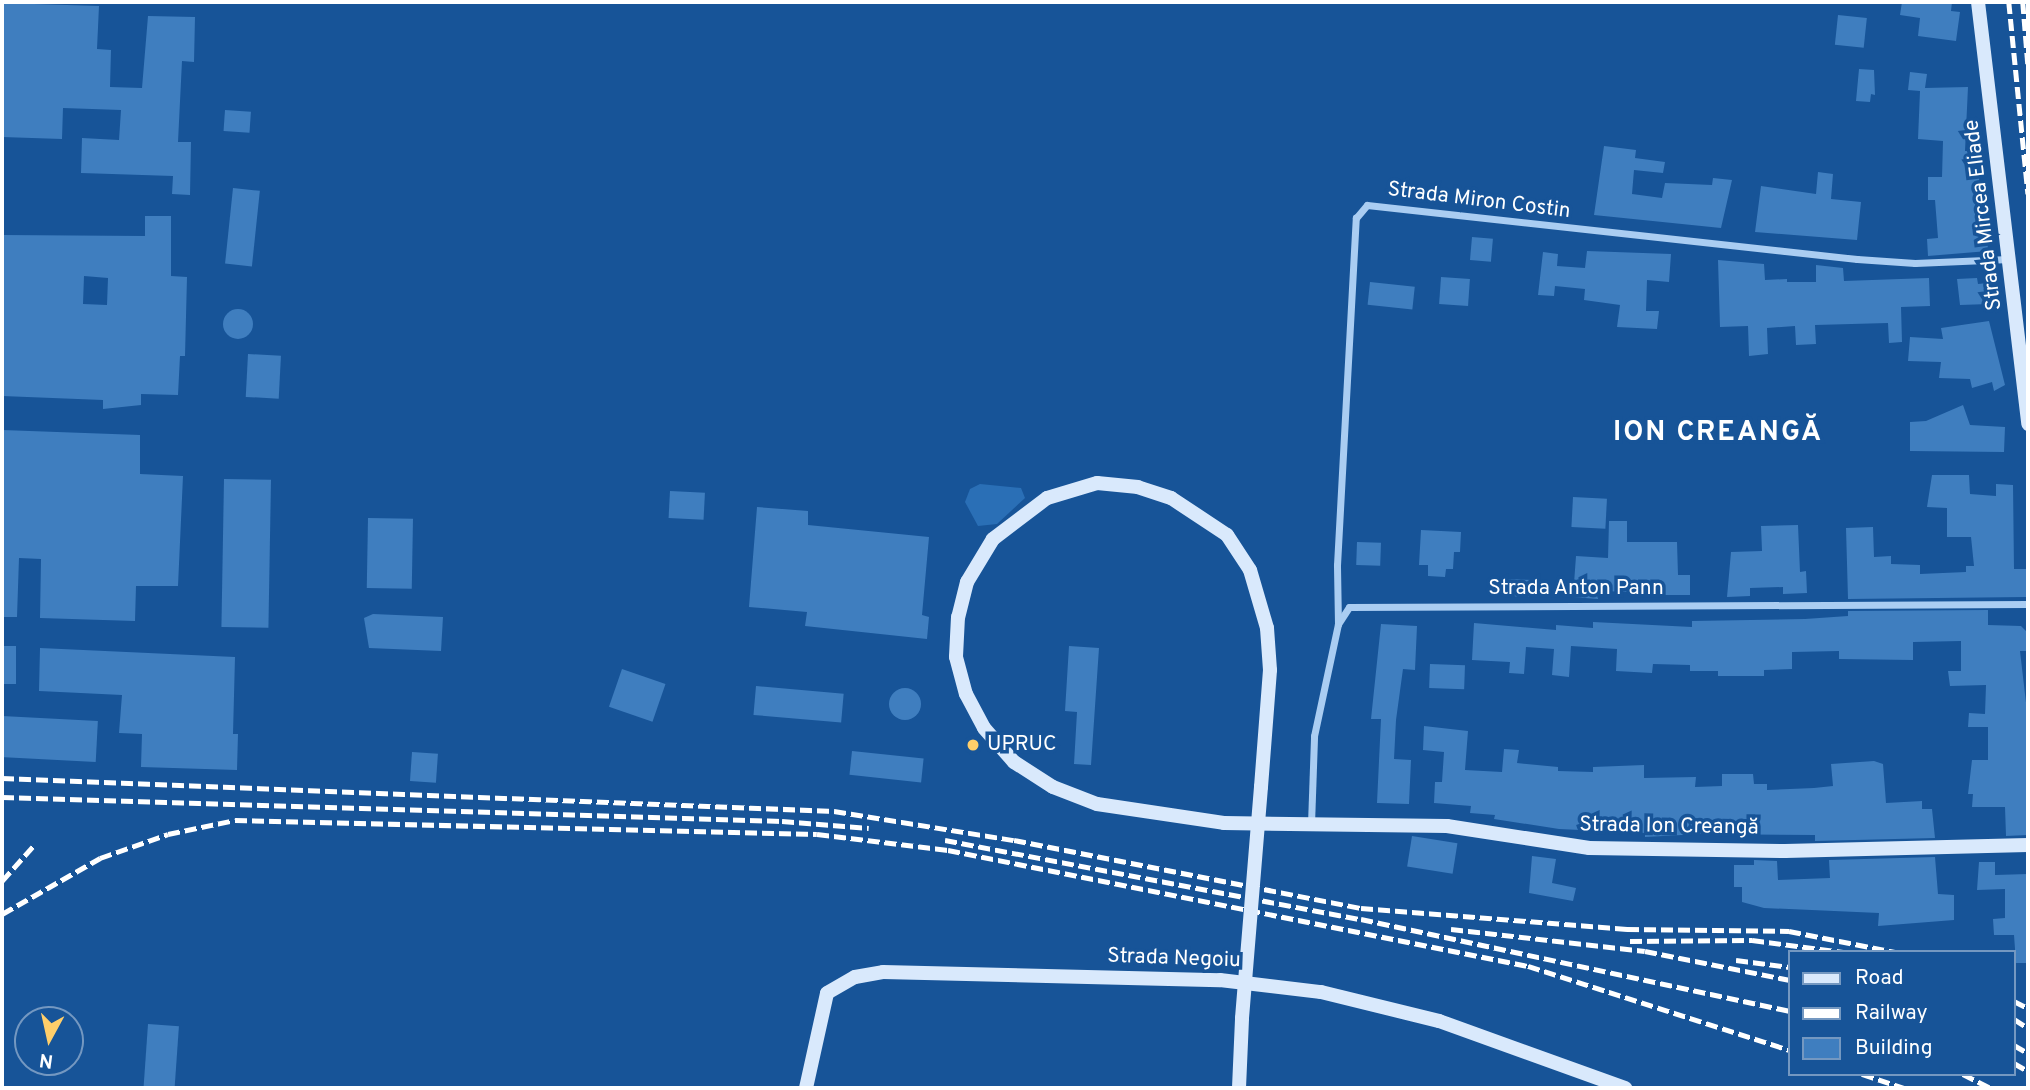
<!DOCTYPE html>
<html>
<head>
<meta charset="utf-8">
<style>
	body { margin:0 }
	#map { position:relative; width:2030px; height:1090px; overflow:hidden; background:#175498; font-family:Overpass,sans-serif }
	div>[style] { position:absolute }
	.green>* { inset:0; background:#2a6fb6 }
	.building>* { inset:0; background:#3f7ebf; transform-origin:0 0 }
	.round { border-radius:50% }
	.minor>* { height:7px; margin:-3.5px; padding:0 3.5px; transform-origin:3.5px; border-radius:3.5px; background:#aacdf2 }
	.secondary>* { height:14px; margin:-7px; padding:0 7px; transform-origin:7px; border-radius:7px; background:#d9e9fc }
	.rail>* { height:4.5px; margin-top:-2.25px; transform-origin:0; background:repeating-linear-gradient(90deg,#fff 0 12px,transparent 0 17px) }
	.secondary-bridge>* { height:14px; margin:-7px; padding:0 7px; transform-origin:7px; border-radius:7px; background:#d9e9fc }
	.dots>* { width:19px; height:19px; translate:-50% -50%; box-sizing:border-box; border:4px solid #175498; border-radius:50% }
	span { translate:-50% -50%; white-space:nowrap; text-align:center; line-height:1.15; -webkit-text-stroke:7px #175498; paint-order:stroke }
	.street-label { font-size:21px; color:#fff }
	.poi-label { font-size:21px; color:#fff }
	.left { translate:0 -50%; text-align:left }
	.district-label { font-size:28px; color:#fff; font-weight:700; letter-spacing:2px }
	.frame { position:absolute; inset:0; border:4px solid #fff; pointer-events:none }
	.legend { position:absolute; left:1788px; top:950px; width:228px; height:126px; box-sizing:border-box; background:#175498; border:2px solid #7498c1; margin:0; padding:9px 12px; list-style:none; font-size:21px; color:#fff }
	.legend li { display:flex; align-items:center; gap:14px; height:35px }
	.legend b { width:35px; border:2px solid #7498c1 }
	.north { position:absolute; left:14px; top:1006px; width:70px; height:70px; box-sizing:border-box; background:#175498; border:2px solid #7498c1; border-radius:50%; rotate:188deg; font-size:19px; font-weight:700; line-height:28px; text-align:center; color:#fff }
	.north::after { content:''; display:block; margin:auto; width:24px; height:32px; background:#ffce6a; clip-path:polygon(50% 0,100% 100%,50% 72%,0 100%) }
</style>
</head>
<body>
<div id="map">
	<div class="green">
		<div style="clip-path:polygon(980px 484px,1021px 488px,1025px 498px,997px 524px,978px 526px,965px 502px,970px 489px)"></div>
	</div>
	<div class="building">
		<div style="clip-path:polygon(1902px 2px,1952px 2px,1951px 11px,1960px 12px,1956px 41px,1918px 36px,1920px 18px,1900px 15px)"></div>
		<div style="clip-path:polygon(2px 3px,99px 6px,97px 49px,111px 50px,110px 87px,142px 88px,148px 16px,195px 17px,194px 62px,182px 61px,178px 142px,191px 142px,190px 195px,172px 194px,173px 176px,81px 173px,82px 138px,119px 140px,121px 110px,63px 108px,62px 139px,2px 137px)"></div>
		<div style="left:1838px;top:15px;width:29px;height:30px;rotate:6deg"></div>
		<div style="clip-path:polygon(1859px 69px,1874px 70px,1875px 95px,1871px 94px,1870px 102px,1856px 101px)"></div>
		<div style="clip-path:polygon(1910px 72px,1927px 74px,1925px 88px,1968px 87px,1965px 151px,1973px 151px,1973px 175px,1979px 176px,1981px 235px,1987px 235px,1988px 251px,1928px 256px,1927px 239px,1938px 238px,1935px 200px,1928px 200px,1928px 177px,1942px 177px,1943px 141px,1918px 139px,1920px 91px,1908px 90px)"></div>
		<div style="left:225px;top:110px;width:26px;height:21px;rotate:4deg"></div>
		<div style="clip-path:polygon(1604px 146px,1636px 150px,1635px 158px,1665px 162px,1663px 173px,1634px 170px,1632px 194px,1662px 198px,1665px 183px,1712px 185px,1713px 178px,1732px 180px,1721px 228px,1594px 215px)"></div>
		<div style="clip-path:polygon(1818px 172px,1833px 174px,1831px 199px,1861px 202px,1857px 240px,1755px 232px,1761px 186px,1816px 194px)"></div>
		<div style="left:233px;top:188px;width:27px;height:76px;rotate:6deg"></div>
		<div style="clip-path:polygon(evenodd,145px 216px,171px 216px,171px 276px,187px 277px,185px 356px,180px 356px,178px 395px,141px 394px,141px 405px,103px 409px,103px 400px,2px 396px,2px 235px,145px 236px,145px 216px,84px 276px,108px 278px,107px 305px,83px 304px,84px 276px)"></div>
		<div style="left:1472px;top:237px;width:21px;height:23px;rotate:5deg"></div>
		<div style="clip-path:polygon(1587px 251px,1671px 254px,1669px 282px,1647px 280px,1646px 311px,1659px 311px,1657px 329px,1617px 327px,1620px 305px,1584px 300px,1585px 289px,1555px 286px,1554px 296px,1538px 295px,1543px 252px,1558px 254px,1557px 266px,1585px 268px)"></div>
		<div style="clip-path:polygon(1718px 260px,1764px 264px,1765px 280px,1787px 279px,1787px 282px,1816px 282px,1816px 265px,1843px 268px,1844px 281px,1929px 278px,1930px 306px,1901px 307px,1902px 342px,1889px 343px,1888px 323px,1815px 325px,1816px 344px,1796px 345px,1795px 326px,1767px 328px,1768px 354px,1749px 356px,1748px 326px,1720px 327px)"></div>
		<div style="left:1441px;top:277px;width:29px;height:27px;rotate:4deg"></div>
		<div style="clip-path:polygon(1977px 278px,1978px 284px,1988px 283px,1989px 304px,1960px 305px,1957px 279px)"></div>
		<div style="left:1370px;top:282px;width:45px;height:23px;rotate:6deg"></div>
		<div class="round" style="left:223px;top:309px;width:30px;height:30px"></div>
		<div style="clip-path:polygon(1989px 321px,2005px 385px,1994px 391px,1992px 382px,1972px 388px,1970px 379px,1939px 378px,1941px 362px,1908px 361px,1910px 337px,1943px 339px,1941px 328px)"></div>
		<div style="left:248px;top:354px;width:33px;height:43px;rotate:3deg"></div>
		<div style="clip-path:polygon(1963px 405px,1970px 425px,2005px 427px,2004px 452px,1910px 451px,1910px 422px,1926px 421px)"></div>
		<div style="clip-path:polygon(2px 430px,140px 435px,140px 474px,183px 476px,178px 586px,136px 586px,135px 621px,40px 618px,41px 559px,19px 558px,17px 617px,2px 617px)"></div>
		<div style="clip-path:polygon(1932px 475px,1969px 475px,1970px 494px,1996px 496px,1996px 484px,2013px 485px,2014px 569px,2026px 569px,2026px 597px,1848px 599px,1846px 528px,1873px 527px,1874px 557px,1891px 556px,1891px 564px,1920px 565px,1920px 574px,1966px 572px,1966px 566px,1974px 566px,1971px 537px,1947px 537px,1947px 508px,1927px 507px)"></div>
		<div style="left:224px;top:479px;width:47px;height:148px;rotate:1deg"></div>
		<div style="left:670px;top:491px;width:35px;height:27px;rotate:3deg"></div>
		<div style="left:1573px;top:497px;width:34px;height:30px;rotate:3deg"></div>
		<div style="clip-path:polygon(757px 507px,808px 511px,808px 525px,929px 537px,922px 615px,929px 617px,927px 639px,805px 626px,807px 612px,749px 607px)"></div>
		<div style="left:368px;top:518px;width:45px;height:70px;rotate:1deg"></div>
		<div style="clip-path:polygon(1609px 521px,1627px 521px,1627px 542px,1677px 542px,1678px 575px,1690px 575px,1690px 595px,1663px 595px,1663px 588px,1635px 587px,1635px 592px,1599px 591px,1598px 599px,1573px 597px,1576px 556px,1608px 558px)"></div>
		<div style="clip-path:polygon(1798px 525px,1800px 572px,1806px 571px,1807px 593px,1783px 594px,1783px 587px,1750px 588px,1750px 596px,1727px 597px,1731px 552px,1762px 551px,1761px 526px)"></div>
		<div style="clip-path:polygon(1421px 530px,1461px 532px,1460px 552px,1454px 552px,1453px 569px,1446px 569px,1445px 577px,1428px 576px,1428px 565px,1419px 565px)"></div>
		<div style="left:1357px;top:542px;width:24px;height:23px;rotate:2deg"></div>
		<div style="left:1504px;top:579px;width:30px;height:17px;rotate:2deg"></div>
		<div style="clip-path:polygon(1988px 610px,1988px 625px,2021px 626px,2027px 632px,2026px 651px,2020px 651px,2028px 720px,2028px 835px,2006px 836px,2005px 807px,1972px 807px,1973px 794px,1968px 794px,1972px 760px,1988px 760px,1988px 727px,1968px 727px,1969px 713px,1985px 714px,1986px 685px,1950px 686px,1948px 671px,1961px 671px,1961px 641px,1913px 642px,1913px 660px,1839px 659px,1839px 651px,1792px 652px,1792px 669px,1764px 670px,1764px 676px,1718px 676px,1718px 671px,1690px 671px,1690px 665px,1653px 664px,1652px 673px,1616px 671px,1617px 649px,1571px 646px,1569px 677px,1552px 675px,1554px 649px,1526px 647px,1524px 674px,1509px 673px,1510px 662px,1472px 660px,1474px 623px,1556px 630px,1556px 625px,1593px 628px,1593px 622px,1692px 627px,1692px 621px,1805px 619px,1848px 616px,1848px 611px)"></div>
		<div style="clip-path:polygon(373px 614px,443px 617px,441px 651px,369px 648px,364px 618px)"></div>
		<div style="clip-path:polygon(1381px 624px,1417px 626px,1415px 670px,1403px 669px,1396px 720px,1394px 759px,1411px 760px,1409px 804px,1377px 803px,1381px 719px,1371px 719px)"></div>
		<div style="left:2px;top:646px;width:14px;height:38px"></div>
		<div style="clip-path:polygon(1069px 646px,1099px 648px,1091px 765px,1074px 764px,1077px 712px,1065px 711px)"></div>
		<div style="clip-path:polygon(40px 648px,235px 657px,233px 734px,238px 734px,237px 770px,141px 767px,142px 734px,119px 733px,122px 695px,39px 691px)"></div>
		<div style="left:1430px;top:664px;width:35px;height:24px;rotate:2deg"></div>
		<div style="left:622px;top:669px;width:46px;height:40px;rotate:19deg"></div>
		<div style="left:756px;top:686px;width:88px;height:29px;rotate:5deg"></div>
		<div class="round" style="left:889px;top:688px;width:32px;height:32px"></div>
		<div style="left:2px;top:716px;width:96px;height:41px;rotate:3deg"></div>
		<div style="clip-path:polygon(1424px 726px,1468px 731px,1465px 770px,1502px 772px,1504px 749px,1519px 750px,1517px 763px,1558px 767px,1558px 771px,1593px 772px,1593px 767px,1644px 765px,1644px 778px,1696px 777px,1695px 787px,1722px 786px,1722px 774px,1753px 774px,1754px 784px,1767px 784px,1767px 790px,1814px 788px,1833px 786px,1831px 764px,1874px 761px,1883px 764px,1886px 803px,1922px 801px,1922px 809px,1932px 809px,1935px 838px,1815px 841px,1815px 835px,1700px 834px,1645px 837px,1645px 833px,1559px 829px,1494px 819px,1495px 815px,1470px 813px,1471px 806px,1434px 803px,1435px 782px,1442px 782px,1444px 752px,1423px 750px)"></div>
		<div style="left:852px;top:751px;width:72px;height:24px;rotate:6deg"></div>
		<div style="left:412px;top:752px;width:26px;height:29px;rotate:4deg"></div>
		<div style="left:1412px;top:836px;width:46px;height:31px;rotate:9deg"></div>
		<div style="clip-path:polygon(1532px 856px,1556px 859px,1552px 883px,1576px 888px,1573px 901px,1529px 893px)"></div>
		<div style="clip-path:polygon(1935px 857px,1938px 894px,1954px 895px,1954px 920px,1878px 926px,1879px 913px,1764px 908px,1742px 902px,1742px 887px,1734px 887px,1734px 865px,1754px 865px,1754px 860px,1777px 861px,1778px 880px,1830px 878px,1829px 860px)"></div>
		<div style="clip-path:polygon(1979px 862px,1995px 862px,1995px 875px,2028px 874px,2028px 963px,2016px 963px,2014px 935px,1994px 935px,1993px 919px,2005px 918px,2005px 889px,1977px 890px)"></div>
		<div style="left:148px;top:1024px;width:31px;height:64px;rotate:4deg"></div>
	</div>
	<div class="minor">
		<div style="left:1338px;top:624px;width:59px;rotate:-91deg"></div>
		<div style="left:1337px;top:565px;width:348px;rotate:-86.9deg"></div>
		<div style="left:1356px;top:218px;width:17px;rotate:-50deg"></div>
		<div style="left:1367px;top:205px;width:493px;rotate:6.3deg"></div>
		<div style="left:1857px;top:259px;width:58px;rotate:3.9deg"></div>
		<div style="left:1915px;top:263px;width:94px;rotate:-2.4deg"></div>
		<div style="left:1311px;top:824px;width:88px;rotate:-88deg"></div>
		<div style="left:1314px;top:736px;width:115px;rotate:-77.9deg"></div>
		<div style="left:1338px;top:624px;width:20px;rotate:-57deg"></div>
		<div style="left:1349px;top:607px;width:679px;rotate:-0.25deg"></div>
	</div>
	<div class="secondary">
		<div style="left:1978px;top:2px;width:425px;rotate:83.2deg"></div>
		<div style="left:1261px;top:787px;width:117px;rotate:-85.6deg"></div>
		<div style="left:1270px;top:670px;width:42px;rotate:-94.1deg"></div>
		<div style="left:1267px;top:628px;width:60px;rotate:-106.3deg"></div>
		<div style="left:1250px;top:570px;width:42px;rotate:-123.3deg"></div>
		<div style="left:1227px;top:535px;width:67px;rotate:-146.5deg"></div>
		<div style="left:1171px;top:498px;width:35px;rotate:-162deg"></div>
		<div style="left:1138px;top:487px;width:41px;rotate:-174.4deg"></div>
		<div style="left:1097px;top:483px;width:52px;rotate:163.3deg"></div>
		<div style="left:1047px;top:498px;width:68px;rotate:142.8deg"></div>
		<div style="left:993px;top:539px;width:50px;rotate:121.2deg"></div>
		<div style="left:967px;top:582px;width:36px;rotate:104deg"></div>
		<div style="left:958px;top:617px;width:40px;rotate:92.9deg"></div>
		<div style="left:956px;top:657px;width:38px;rotate:75deg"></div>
		<div style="left:966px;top:694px;width:38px;rotate:62deg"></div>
		<div style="left:984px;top:728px;width:45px;rotate:48.6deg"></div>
		<div style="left:1014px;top:762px;width:46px;rotate:32.7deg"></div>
		<div style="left:1053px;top:787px;width:47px;rotate:21.1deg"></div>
		<div style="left:1097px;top:804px;width:128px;rotate:8.5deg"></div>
		<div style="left:1224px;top:823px;width:223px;rotate:0.8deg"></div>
		<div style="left:1447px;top:826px;width:144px;rotate:8.8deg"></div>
		<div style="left:1589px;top:848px;width:196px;rotate:0.9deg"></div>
		<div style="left:1785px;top:851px;width:243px;rotate:-1.4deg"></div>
		<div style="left:806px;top:1088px;width:97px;rotate:-77.5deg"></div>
		<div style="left:827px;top:993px;width:32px;rotate:-30deg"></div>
		<div style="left:855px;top:977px;width:28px;rotate:-10deg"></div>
		<div style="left:883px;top:972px;width:337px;rotate:1.4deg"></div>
		<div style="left:1220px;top:980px;width:102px;rotate:6.8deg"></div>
		<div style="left:1321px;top:992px;width:122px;rotate:13.8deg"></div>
		<div style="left:1439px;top:1021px;width:198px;rotate:19.8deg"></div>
		<div style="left:1239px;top:1088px;width:70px;rotate:-87.5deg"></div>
	</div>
	<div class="rail">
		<div style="left:2009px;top:2px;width:193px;rotate:84.3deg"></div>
		<div style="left:2023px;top:2px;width:62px;rotate:85.4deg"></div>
		<div style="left:2px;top:778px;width:833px;rotate:2.27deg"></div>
		<div style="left:834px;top:811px;width:182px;rotate:9.2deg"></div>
		<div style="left:1014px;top:840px;width:354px;rotate:11.1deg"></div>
		<div style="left:1361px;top:908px;width:267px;rotate:4.5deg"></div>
		<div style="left:1627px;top:929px;width:162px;rotate:0.7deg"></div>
		<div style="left:1789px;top:931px;width:108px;rotate:11.2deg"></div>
		<div style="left:2px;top:797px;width:780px;rotate:1.76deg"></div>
		<div style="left:782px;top:821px;width:87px;rotate:4.6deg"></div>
		<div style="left:945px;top:840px;width:423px;rotate:10.8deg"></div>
		<div style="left:1361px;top:919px;width:439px;rotate:12.1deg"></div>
		<div style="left:2px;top:881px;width:50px;rotate:-48.3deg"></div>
		<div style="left:2px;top:914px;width:113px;rotate:-29.7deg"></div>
		<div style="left:100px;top:858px;width:72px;rotate:-19.4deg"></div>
		<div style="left:168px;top:834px;width:68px;rotate:-11.8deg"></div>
		<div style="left:235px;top:820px;width:582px;rotate:1.38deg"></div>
		<div style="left:817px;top:834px;width:132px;rotate:7deg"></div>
		<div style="left:948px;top:850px;width:591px;rotate:11.31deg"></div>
		<div style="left:1528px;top:966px;width:275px;rotate:17.8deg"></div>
		<div style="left:1451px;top:929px;width:195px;rotate:6.5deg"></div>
		<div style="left:1645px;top:951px;width:148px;rotate:11.3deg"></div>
		<div style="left:1630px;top:941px;width:122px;rotate:-0.5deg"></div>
		<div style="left:1752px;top:940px;width:92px;rotate:7.5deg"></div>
		<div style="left:1736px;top:960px;width:54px;rotate:7.4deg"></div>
		<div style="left:2014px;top:1001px;width:16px;rotate:27deg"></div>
		<div style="left:2014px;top:1019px;width:17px;rotate:33deg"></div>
		<div style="left:2014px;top:1045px;width:16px;rotate:30deg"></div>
		<div style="left:2014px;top:1063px;width:16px;rotate:30deg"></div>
		<div style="left:1862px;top:1074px;width:44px;rotate:18.4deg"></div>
		<div style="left:1963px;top:1074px;width:31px;rotate:27deg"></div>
	</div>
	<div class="secondary-bridge">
		<div style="left:1242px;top:1018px;width:232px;rotate:-85.3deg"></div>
	</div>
	<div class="dots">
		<div style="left:973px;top:745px;background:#ffce6a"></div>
	</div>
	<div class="street-label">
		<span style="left:1479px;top:201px;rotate:7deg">Strada Miron Costin</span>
		<span style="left:1984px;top:215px;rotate:-97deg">Strada Mircea Eliade</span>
		<span style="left:1576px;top:589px">Strada Anton Pann</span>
		<span style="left:1669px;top:827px;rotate:1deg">Strada Ion Creangă</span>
		<span style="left:1174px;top:959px;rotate:2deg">Strada Negoiu</span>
	</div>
	<div class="poi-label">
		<span class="left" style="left:987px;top:745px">UPRUC</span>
	</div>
	<div class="district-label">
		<span style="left:1718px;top:433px">ION CREANGĂ</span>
	</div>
	<div class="frame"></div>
	<ul class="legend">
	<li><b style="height:9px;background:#d9e9fc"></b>Road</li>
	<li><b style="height:9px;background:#fff"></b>Railway</li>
	<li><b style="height:19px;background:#3f7ebf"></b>Building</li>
	</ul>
	<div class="north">N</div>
</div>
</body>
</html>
